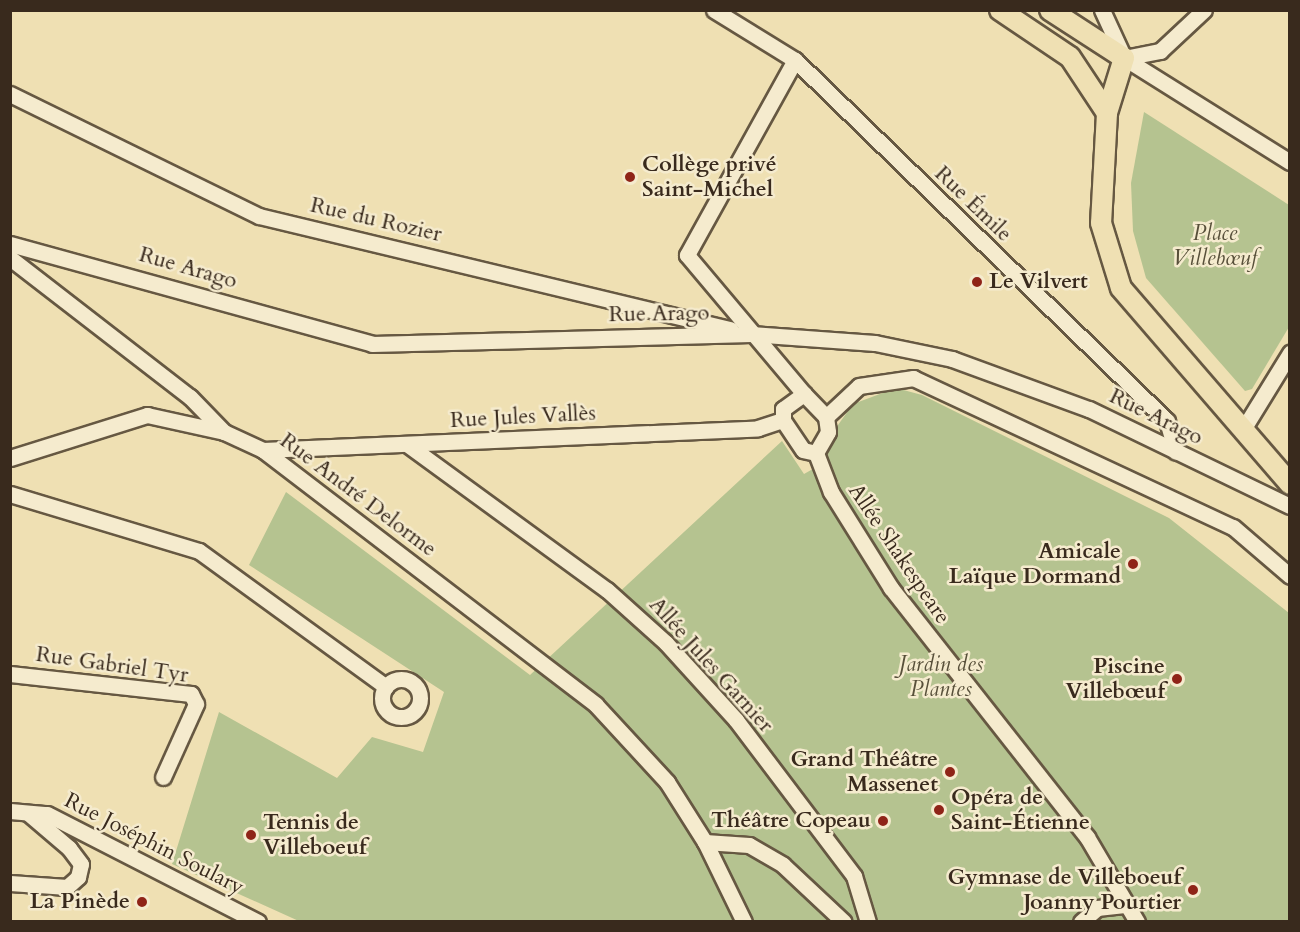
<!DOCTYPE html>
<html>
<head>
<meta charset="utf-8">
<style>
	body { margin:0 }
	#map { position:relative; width:1300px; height:932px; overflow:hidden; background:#efe0b3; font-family:Cardo,serif }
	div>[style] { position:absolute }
	.green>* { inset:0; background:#b5c390 }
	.roads { filter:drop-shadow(2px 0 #665842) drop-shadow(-2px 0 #665842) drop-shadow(0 2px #665842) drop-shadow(0 -2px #665842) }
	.minor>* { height:15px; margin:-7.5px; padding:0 7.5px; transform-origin:7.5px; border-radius:7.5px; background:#f5ebce }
	.minor>.ring { margin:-7.5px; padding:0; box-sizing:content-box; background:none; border:15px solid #f5ebce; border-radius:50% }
	.major>* { height:20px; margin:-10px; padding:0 10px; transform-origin:10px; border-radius:10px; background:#efe0b3 }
	.dots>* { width:16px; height:16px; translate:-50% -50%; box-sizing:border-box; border:3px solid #f5ebce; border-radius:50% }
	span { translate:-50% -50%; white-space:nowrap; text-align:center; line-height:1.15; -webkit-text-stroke:5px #f5ebce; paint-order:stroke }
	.poi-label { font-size:22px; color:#392a1d; font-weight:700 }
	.left { translate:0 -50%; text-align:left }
	.right { translate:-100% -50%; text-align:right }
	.street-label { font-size:22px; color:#392a1d }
	.park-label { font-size:22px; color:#58503a; font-style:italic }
	.frame { position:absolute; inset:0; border:12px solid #392a1d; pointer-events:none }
</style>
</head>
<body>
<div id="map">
	<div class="green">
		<div style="clip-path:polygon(1144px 112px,1289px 205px,1289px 327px,1252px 389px,1245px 391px,1146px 278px,1133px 231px,1131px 183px)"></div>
		<div style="clip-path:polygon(896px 388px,922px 395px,1169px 518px,1289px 613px,1289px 921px,301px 922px,172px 864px,219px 712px,337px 778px,372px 737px,423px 752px,444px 692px,249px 565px,286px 492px,530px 675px,782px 441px,804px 474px,827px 461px,828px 439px,853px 404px)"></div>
	</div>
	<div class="roads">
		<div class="minor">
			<div style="left:714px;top:10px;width:95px;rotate:31.7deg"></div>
			<div style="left:795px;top:60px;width:518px;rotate:44.14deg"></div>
			<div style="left:1167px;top:421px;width:32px;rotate:74deg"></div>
			<div style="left:1102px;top:10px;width:53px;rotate:65.4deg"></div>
			<div style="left:1124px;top:58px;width:196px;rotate:32.1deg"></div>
			<div style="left:1124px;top:58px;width:37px;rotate:-11deg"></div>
			<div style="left:1160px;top:51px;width:60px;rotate:-43deg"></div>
			<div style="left:795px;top:60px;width:223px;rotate:119deg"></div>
			<div style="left:687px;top:255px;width:182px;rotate:49.9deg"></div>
			<div style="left:10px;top:94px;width:277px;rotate:26.1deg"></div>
			<div style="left:259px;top:216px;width:485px;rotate:13.5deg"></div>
			<div style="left:10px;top:244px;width:376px;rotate:15.4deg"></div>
			<div style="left:372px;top:344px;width:379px;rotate:-1.5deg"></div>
			<div style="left:751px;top:334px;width:124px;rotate:4.2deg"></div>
			<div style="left:875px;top:343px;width:79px;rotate:11.7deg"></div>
			<div style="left:952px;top:359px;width:146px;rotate:20.1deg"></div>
			<div style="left:1089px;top:409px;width:223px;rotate:25.8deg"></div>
			<div style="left:10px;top:258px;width:227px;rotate:37.7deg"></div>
			<div style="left:190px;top:397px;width:49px;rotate:45.8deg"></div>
			<div style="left:224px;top:432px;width:43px;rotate:24.8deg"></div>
			<div style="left:263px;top:450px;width:419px;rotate:37.4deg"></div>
			<div style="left:596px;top:705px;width:105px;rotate:47.3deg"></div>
			<div style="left:667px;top:782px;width:71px;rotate:57.7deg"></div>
			<div style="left:705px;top:842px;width:89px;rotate:64deg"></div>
			<div style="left:804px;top:394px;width:32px;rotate:46deg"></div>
			<div style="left:826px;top:417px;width:15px;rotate:82deg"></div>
			<div style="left:828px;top:432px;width:24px;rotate:120deg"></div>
			<div style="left:816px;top:453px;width:13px;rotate:-167deg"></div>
			<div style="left:803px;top:450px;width:36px;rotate:-124deg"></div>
			<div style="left:783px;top:420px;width:11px;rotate:-90deg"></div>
			<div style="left:783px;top:409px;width:26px;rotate:-36deg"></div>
			<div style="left:826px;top:417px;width:45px;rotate:-43.2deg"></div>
			<div style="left:859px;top:386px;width:55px;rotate:-8.4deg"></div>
			<div style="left:913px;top:378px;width:353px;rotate:25deg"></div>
			<div style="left:1233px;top:527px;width:75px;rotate:40.7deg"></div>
			<div style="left:1242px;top:431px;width:92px;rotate:-58.4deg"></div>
			<div style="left:408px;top:445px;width:246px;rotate:36.1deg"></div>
			<div style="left:607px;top:590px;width:79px;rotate:41.9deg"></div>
			<div style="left:666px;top:643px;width:104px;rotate:47.7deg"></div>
			<div style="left:736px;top:720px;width:196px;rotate:52.9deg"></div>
			<div style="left:854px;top:876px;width:48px;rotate:73.1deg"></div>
			<div style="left:263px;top:450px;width:495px;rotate:-2.5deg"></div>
			<div style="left:758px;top:428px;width:26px;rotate:-18deg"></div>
			<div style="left:816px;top:453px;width:42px;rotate:69deg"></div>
			<div style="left:831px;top:492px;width:113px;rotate:58deg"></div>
			<div style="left:891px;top:588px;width:317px;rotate:51.8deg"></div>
			<div style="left:1087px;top:837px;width:99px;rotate:59.5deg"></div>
			<div style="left:10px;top:458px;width:144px;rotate:-17.4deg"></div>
			<div style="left:147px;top:415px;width:79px;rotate:12.4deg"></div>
			<div style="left:10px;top:494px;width:197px;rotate:16.8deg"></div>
			<div style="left:199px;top:551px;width:231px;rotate:36deg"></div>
			<div style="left:10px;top:674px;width:182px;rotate:6.3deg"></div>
			<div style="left:191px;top:694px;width:11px;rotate:63deg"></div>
			<div style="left:196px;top:704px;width:80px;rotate:114.3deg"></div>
			<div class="ring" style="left:382px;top:679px;width:23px;height:23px"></div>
			<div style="left:10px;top:811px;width:37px;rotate:5deg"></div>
			<div style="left:47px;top:814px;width:237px;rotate:27.1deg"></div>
			<div style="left:705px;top:842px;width:44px;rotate:3.9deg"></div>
			<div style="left:749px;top:845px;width:39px;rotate:30deg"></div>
			<div style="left:783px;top:865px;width:83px;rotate:43.1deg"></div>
			<div style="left:10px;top:883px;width:57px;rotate:4deg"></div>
			<div style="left:67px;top:887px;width:15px;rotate:-42deg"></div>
			<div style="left:78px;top:877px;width:13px;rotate:-77deg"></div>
			<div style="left:81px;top:864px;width:20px;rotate:-127deg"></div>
			<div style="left:69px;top:848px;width:54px;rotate:-139.5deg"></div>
			<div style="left:1081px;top:922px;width:21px;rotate:-41deg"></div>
			<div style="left:1097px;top:908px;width:30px;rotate:-6deg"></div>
		</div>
		<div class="major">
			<div style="left:1000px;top:10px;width:84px;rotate:33.9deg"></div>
			<div style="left:1070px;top:57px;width:67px;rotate:56.5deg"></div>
			<div style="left:1050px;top:10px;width:88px;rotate:33deg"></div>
			<div style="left:1124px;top:58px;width:58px;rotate:107.2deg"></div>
			<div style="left:1107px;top:113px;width:110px;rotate:93.1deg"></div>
			<div style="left:1101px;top:223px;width:68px;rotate:72.9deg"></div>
			<div style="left:1121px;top:288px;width:259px;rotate:49.2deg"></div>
		</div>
	</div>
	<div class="dots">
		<div style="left:630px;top:177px;background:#8f2418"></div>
		<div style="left:977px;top:282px;background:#8f2418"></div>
		<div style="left:1133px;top:564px;background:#8f2418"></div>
		<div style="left:1177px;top:679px;background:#8f2418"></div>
		<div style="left:950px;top:772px;background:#8f2418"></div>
		<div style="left:939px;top:810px;background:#8f2418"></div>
		<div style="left:883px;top:821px;background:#8f2418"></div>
		<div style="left:251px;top:835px;background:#8f2418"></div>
		<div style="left:1193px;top:890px;background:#8f2418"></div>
		<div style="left:142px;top:902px;background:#8f2418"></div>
	</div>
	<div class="poi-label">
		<span class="left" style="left:642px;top:177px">Collège privé<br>Saint-Michel</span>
		<span class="left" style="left:989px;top:282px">Le Vilvert</span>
		<span class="right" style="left:1121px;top:564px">Amicale<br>Laïque Dormand</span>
		<span class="right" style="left:1165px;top:679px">Piscine<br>Villebœuf</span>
		<span class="right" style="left:938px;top:772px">Grand Théâtre<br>Massenet</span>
		<span class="left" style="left:951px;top:810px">Opéra de<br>Saint-Étienne</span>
		<span class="right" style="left:871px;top:821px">Théâtre Copeau</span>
		<span class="left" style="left:263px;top:835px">Tennis de<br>Villeboeuf</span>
		<span class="right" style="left:1181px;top:890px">Gymnase de Villeboeuf<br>Joanny Pourtier</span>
		<span class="right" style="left:130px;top:902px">La Pinède</span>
	</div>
	<div class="street-label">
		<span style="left:973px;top:204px;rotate:44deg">Rue Émile</span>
		<span style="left:376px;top:220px;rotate:13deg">Rue du Rozier</span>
		<span style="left:188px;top:268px;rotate:16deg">Rue Arago</span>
		<span style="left:659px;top:314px;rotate:-1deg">Rue Arago</span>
		<span style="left:523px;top:417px;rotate:-3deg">Rue Jules Vallès</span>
		<span style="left:1156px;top:417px;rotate:26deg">Rue Arago</span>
		<span style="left:358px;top:495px;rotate:37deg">Rue André Delorme</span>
		<span style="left:899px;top:554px;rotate:56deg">Allée Shakespeare</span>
		<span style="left:112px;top:665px;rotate:8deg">Rue Gabriel Tyr</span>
		<span style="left:711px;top:665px;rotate:48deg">Allée Jules Garnier</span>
		<span style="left:154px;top:844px;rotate:27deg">Rue Joséphin Soulary</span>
	</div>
	<div class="park-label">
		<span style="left:1215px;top:246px">Place<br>Villebœuf</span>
		<span style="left:941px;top:677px">Jardin des<br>Plantes</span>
	</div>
	<div class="frame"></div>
</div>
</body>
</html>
